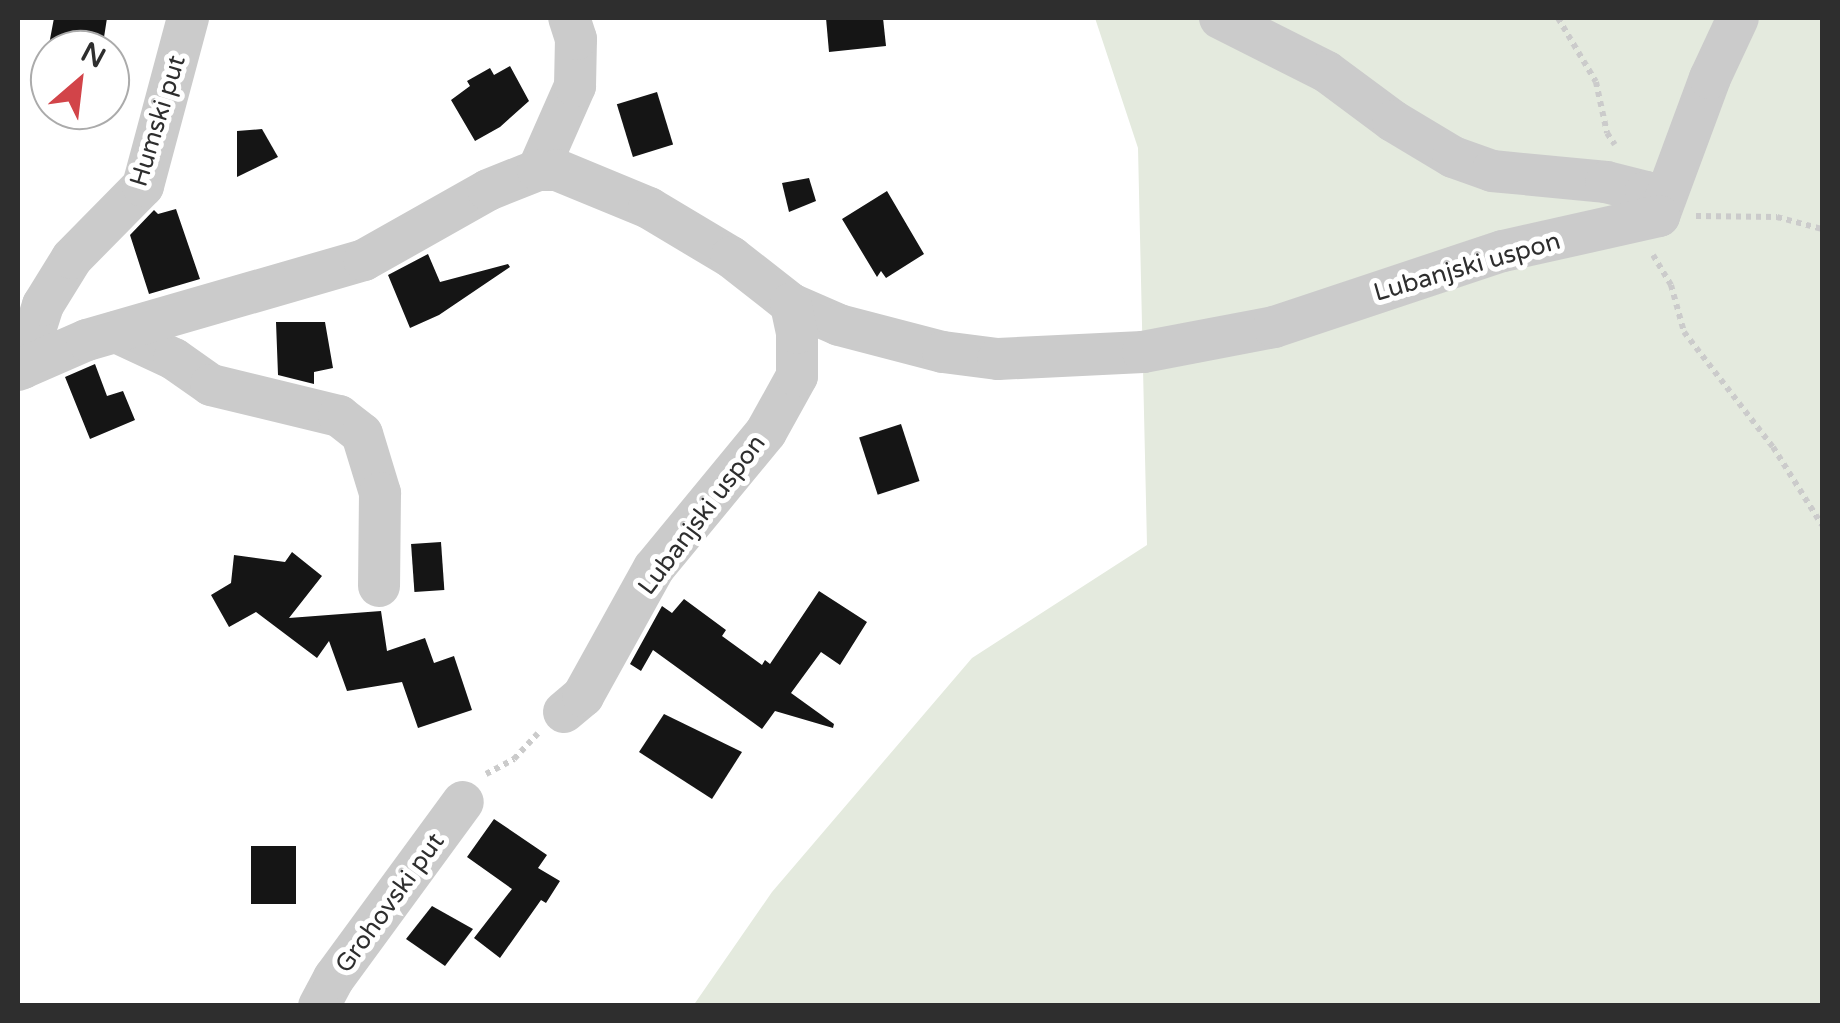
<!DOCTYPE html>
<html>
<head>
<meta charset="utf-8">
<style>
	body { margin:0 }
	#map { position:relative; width:1840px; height:1023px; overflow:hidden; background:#fff; font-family:"Varela Round",sans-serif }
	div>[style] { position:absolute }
	.green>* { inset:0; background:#e4eade }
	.building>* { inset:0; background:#151515; transform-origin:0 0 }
	.path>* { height:6px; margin-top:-3px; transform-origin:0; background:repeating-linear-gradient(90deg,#cbcbcb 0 5px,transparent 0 10px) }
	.minor>* { height:42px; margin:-21px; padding:0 21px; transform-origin:21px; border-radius:21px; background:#cbcbcb }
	span { translate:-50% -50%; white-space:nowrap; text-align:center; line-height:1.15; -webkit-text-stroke:10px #fff; paint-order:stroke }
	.street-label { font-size:25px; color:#2e2e2e }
	.frame { position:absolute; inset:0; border:20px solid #2e2e2e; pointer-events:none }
	.north { position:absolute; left:30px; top:30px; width:100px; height:100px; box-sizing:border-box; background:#fff; border:2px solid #ababab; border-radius:50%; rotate:28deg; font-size:28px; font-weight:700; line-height:40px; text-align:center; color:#2e2e2e }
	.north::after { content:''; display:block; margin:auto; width:35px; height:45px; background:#d24449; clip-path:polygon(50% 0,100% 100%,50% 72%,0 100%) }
</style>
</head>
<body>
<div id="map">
	<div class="green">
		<div style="clip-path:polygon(1095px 18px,1822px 18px,1822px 1005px,693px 1006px,772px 892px,972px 658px,1147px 545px,1138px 148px)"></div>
	</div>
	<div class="building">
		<div style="clip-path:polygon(54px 18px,107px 18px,102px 50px,48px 50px)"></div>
		<div style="clip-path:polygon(826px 18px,883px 18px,886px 46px,829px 52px)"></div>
		<div style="clip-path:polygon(510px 66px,529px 101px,500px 127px,475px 141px,451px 100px,470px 86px,467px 81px,490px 68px,494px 75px)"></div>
		<div style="left:657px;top:92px;width:55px;height:42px;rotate:73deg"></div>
		<div style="clip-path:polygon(262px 129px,278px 157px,237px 177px,237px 131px)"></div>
		<div style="clip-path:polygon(809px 178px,816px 201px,789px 212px,782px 183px)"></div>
		<div style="clip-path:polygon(887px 191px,924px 254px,886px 278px,881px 271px,877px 277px,842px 219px)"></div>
		<div style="clip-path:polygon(176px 209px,200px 279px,149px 294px,130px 235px,154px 210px,158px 214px)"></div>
		<div style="clip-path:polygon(428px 254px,440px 282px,508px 264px,510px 267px,439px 315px,410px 328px,388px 275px)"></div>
		<div style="clip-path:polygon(276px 322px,325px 322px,333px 368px,314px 372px,314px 384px,278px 375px)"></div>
		<div style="clip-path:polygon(95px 364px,107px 396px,123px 391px,135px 420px,90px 439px,65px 377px)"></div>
		<div style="left:901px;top:424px;width:60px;height:44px;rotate:72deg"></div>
		<div style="left:441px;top:542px;width:48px;height:30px;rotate:86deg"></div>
		<div style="clip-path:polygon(292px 552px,322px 576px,289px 618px,381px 611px,387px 651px,425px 638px,434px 663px,454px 656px,472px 710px,418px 728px,402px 682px,347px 691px,329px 641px,317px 658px,256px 612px,229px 627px,211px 595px,231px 583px,234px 555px,285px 562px)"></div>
		<div style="clip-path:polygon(819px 591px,867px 622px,840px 665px,821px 652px,791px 693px,834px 724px,833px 728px,775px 711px,762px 729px,653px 650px,641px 671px,630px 664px,662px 606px,672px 613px,684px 599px,726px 630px,722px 636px,762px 665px,765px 660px,770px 664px)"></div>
		<div style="clip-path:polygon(664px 714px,742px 752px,712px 799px,639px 752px)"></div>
		<div style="clip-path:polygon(494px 819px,547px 855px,538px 868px,560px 881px,546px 903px,541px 900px,500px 958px,474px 938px,512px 889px,467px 857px)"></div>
		<div style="left:251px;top:846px;width:45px;height:58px"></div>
		<div style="clip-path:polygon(432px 906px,473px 929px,445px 966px,406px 939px)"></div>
	</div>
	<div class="path">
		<div style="left:1558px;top:18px;width:74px;rotate:59.3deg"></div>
		<div style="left:1596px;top:82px;width:52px;rotate:77.8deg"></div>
		<div style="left:1607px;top:133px;width:14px;rotate:56deg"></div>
		<div style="left:1696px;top:216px;width:81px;rotate:0.7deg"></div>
		<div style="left:1777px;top:217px;width:47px;rotate:14.9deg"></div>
		<div style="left:1653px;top:255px;width:35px;rotate:59deg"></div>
		<div style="left:1671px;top:285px;width:49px;rotate:74.5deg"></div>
		<div style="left:1684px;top:332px;width:145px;rotate:52.3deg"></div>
		<div style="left:1773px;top:447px;width:92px;rotate:57.9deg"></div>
		<div style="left:486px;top:774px;width:32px;rotate:-28deg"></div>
		<div style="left:514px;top:759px;width:35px;rotate:-47deg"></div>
	</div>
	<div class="minor">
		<div style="left:1220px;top:18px;width:120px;rotate:26.8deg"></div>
		<div style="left:1327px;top:72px;width:82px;rotate:36.6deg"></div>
		<div style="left:1393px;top:121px;width:70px;rotate:31deg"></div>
		<div style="left:1453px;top:157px;width:41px;rotate:19.7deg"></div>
		<div style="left:1492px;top:171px;width:115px;rotate:5.5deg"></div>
		<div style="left:1606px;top:182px;width:41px;rotate:14deg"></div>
		<div style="left:1646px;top:192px;width:27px;rotate:62deg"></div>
		<div style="left:538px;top:170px;width:92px;rotate:-66.2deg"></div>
		<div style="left:575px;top:86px;width:47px;rotate:-88.8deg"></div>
		<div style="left:576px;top:39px;width:22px;rotate:-108deg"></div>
		<div style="left:1659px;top:216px;width:147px;rotate:-69.7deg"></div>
		<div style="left:1710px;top:78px;width:66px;rotate:-65deg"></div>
		<div style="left:116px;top:332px;width:64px;rotate:25deg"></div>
		<div style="left:174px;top:359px;width:45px;rotate:35.1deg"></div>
		<div style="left:211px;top:385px;width:132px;rotate:13.6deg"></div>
		<div style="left:339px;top:416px;width:29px;rotate:38deg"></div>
		<div style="left:362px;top:434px;width:62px;rotate:73deg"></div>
		<div style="left:380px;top:493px;width:93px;rotate:90.6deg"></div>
		<div style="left:23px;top:368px;width:66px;rotate:-72.4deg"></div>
		<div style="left:43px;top:305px;width:55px;rotate:-58.3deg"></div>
		<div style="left:72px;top:258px;width:101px;rotate:-45.4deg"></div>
		<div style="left:143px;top:186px;width:174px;rotate:-75deg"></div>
		<div style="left:18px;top:370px;width:75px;rotate:-23.5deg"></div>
		<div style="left:87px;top:340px;width:288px;rotate:-16.1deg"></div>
		<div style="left:364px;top:260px;width:142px;rotate:-29.4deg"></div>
		<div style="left:488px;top:190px;width:54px;rotate:-21.8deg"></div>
		<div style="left:538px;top:170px;width:19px"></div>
		<div style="left:557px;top:170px;width:100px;rotate:22.4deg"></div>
		<div style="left:649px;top:208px;width:96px;rotate:30.9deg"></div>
		<div style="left:731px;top:257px;width:76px;rotate:38.1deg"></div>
		<div style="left:791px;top:304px;width:52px;rotate:23.6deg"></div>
		<div style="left:839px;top:325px;width:107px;rotate:14.6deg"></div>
		<div style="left:943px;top:352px;width:55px;rotate:7.3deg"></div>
		<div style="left:998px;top:359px;width:145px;rotate:-2.8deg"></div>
		<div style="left:1143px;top:352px;width:133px;rotate:-10.8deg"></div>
		<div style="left:1274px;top:327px;width:241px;rotate:-18.4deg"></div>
		<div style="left:1503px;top:251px;width:160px;rotate:-12.6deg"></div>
		<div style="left:564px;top:712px;width:25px;rotate:-40deg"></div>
		<div style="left:583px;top:696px;width:146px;rotate:-61deg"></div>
		<div style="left:654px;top:568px;width:176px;rotate:-50.5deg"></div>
		<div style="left:766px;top:432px;width:64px;rotate:-61deg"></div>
		<div style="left:797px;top:376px;width:43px;rotate:-90deg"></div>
		<div style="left:797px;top:333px;width:30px;rotate:-102deg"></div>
		<div style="left:319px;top:1006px;width:32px;rotate:-62deg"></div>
		<div style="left:334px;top:978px;width:218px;rotate:-53.8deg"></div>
	</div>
	<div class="street-label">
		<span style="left:158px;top:121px;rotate:-73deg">Humski put</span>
		<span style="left:1467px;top:267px;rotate:-16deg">Lubanjski uspon</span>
		<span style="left:702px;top:515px;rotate:-53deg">Lubanjski uspon</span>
		<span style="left:390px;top:903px;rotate:-54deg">Grohovski put</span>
	</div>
	<div class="frame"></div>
	<div class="north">N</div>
</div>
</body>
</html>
